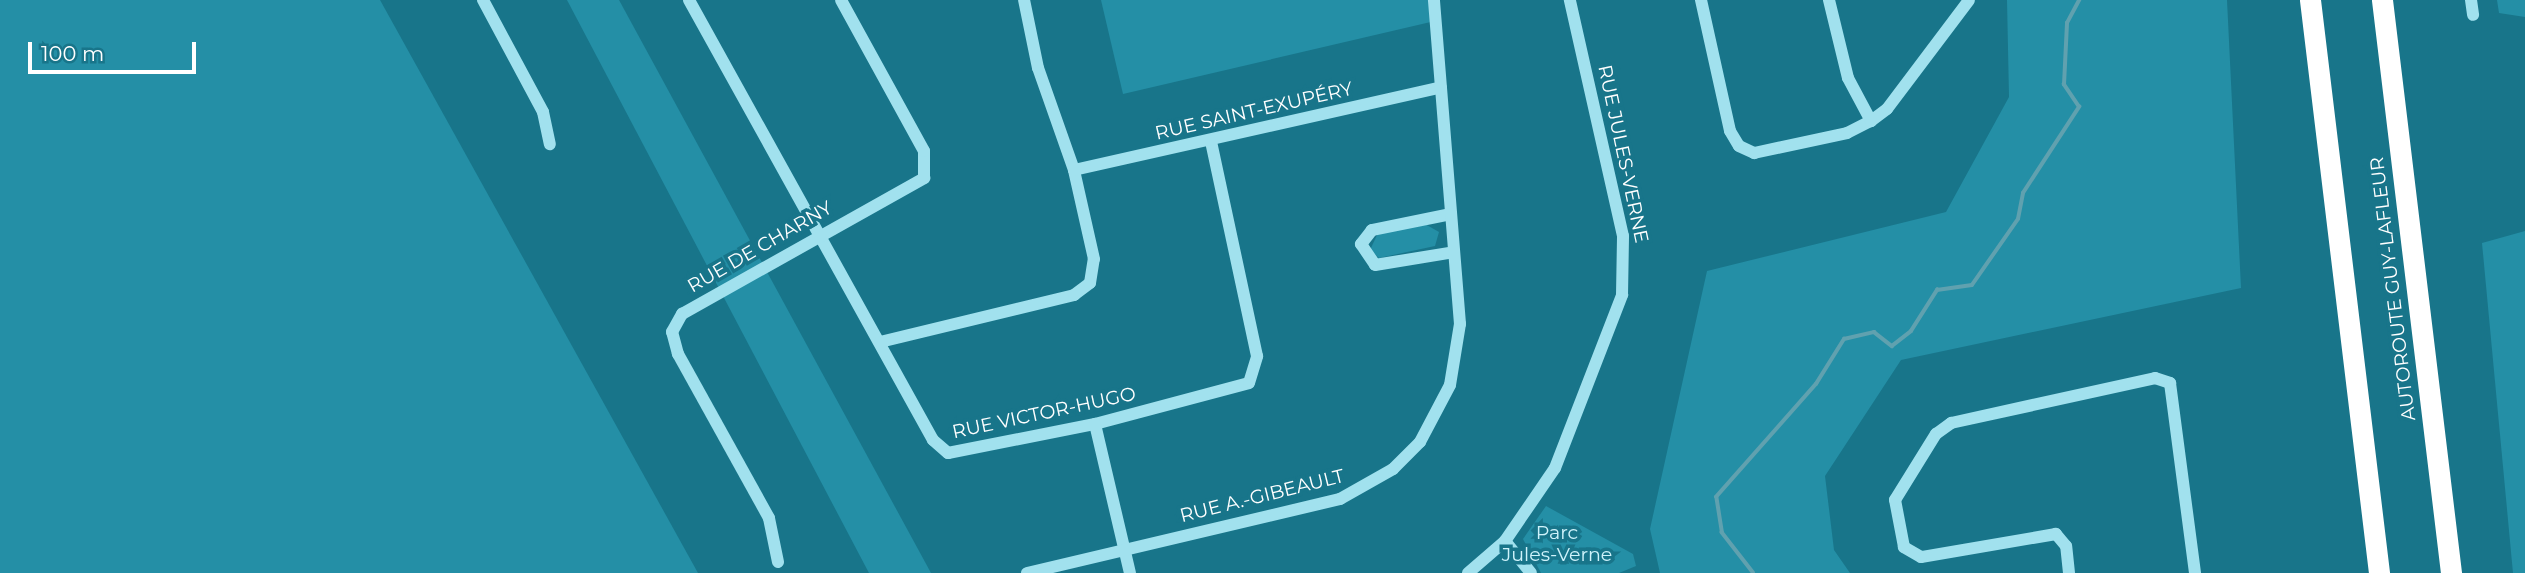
<!DOCTYPE html>
<html>
<head>
<meta charset="utf-8">
<style>
	body { margin:0 }
	#map { position:relative; width:2525px; height:573px; overflow:hidden; background:#18758a; font-family:Montserrat,sans-serif }
	div>[style] { position:absolute }
	.green>* { inset:0; background:#248fa6 }
	.stream>* { height:3.5px; margin:-1.75px; padding:0 1.75px; transform-origin:1.75px; border-radius:1.75px; background:#60a1af }
	.minor>* { height:12px; margin:-6px; padding:0 6px; transform-origin:6px; border-radius:6px; background:#a1e1ee }
	.highway>* { height:21px; margin:-10.5px; padding:0 10.5px; transform-origin:10.5px; border-radius:10.5px; background:#fff }
	span { translate:-50% -50%; white-space:nowrap; text-align:center; line-height:1.15; -webkit-text-stroke:7px #18758a; paint-order:stroke }
	.street-label { font-size:19px; color:#fff }
	.park-label { font-size:19px; color:#cff3fb }
	.scale { position:absolute; left:28px; top:42px; width:168px; height:32px; box-sizing:border-box; border:4px solid #fff; border-top:0; padding-left:9px; font-size:21px; line-height:24px; white-space:nowrap; color:#fff; -webkit-text-stroke:5px #18758a; paint-order:stroke }
</style>
</head>
<body>
<div id="map">
	<div class="green">
		<div style="clip-path:polygon(0 0,380px 0,698px 573px,0 573px)"></div>
		<div style="clip-path:polygon(567px 0,619px 0,931px 573px,869px 573px)"></div>
		<div style="clip-path:polygon(1101px 0,1434px 0,1435px 21px,1123px 94px)"></div>
		<div style="clip-path:polygon(2007px 0,2227px 0,2241px 288px,1901px 360px,1825px 476px,1834px 550px,1850px 573px,1660px 573px,1650px 529px,1707px 271px,1946px 212px,2009px 97px)"></div>
		<div style="clip-path:polygon(2497px 0,2525px 0,2525px 17px,2499px 13px)"></div>
		<div style="clip-path:polygon(1425px 224px,1439px 232px,1435px 246px,1379px 258px,1370px 250px,1378px 233px)"></div>
		<div style="clip-path:polygon(2525px 231px,2525px 573px,2513px 573px,2482px 243px)"></div>
		<div style="clip-path:polygon(1546px 506px,1633px 554px,1636px 566px,1619px 573px,1541px 573px,1523px 539px)"></div>
	</div>
	<div class="stream">
		<div style="left:1753px;top:573px;width:51px;rotate:-127.8deg"></div>
		<div style="left:1722px;top:533px;width:36px;rotate:-99deg"></div>
		<div style="left:1716px;top:497px;width:151px;rotate:-48.5deg"></div>
		<div style="left:1816px;top:384px;width:53px;rotate:-58.1deg"></div>
		<div style="left:1844px;top:339px;width:31px;rotate:-13deg"></div>
		<div style="left:1874px;top:332px;width:23px;rotate:38deg"></div>
		<div style="left:1892px;top:346px;width:24px;rotate:-38deg"></div>
		<div style="left:1911px;top:331px;width:49px;rotate:-57.6deg"></div>
		<div style="left:1937px;top:290px;width:35px;rotate:-8deg"></div>
		<div style="left:1972px;top:285px;width:80px;rotate:-55.1deg"></div>
		<div style="left:2018px;top:219px;width:26px;rotate:-79deg"></div>
		<div style="left:2023px;top:193px;width:103px;rotate:-56.9deg"></div>
		<div style="left:2079px;top:107px;width:27px;rotate:-124deg"></div>
		<div style="left:2064px;top:85px;width:62px;rotate:-87.2deg"></div>
		<div style="left:2067px;top:23px;width:26px;rotate:-62deg"></div>
	</div>
	<div class="minor">
		<div style="left:483px;top:0;width:127px;rotate:61.8deg"></div>
		<div style="left:543px;top:112px;width:33px;rotate:78deg"></div>
		<div style="left:689px;top:0;width:503px;rotate:60.99deg"></div>
		<div style="left:933px;top:440px;width:20px;rotate:41deg"></div>
		<div style="left:948px;top:453px;width:150px;rotate:-11.2deg"></div>
		<div style="left:1095px;top:424px;width:159px;rotate:-14.9deg"></div>
		<div style="left:1249px;top:383px;width:28px;rotate:-73deg"></div>
		<div style="left:1257px;top:356px;width:220px;rotate:-102.1deg"></div>
		<div style="left:1701px;top:0;width:134px;rotate:77.5deg"></div>
		<div style="left:1730px;top:131px;width:17px;rotate:59deg"></div>
		<div style="left:1739px;top:146px;width:17px;rotate:25deg"></div>
		<div style="left:1754px;top:153px;width:95px;rotate:-12.1deg"></div>
		<div style="left:1847px;top:133px;width:27px;rotate:-27deg"></div>
		<div style="left:1871px;top:121px;width:20px;rotate:-37deg"></div>
		<div style="left:1887px;top:109px;width:136px;rotate:-53deg"></div>
		<div style="left:1829px;top:0;width:80px;rotate:76.3deg"></div>
		<div style="left:1848px;top:78px;width:49px;rotate:61.9deg"></div>
		<div style="left:2471px;top:0;width:15px;rotate:82deg"></div>
		<div style="left:1074px;top:170px;width:376px;rotate:-12.7deg"></div>
		<div style="left:1451px;top:214px;width:81px;rotate:168.6deg"></div>
		<div style="left:1372px;top:230px;width:18px;rotate:128deg"></div>
		<div style="left:1361px;top:244px;width:25px;rotate:56deg"></div>
		<div style="left:1375px;top:265px;width:80px;rotate:-9.3deg"></div>
		<div style="left:880px;top:342px;width:200px;rotate:-13.6deg"></div>
		<div style="left:1074px;top:295px;width:20px;rotate:-37deg"></div>
		<div style="left:1090px;top:283px;width:24px;rotate:-81deg"></div>
		<div style="left:1094px;top:259px;width:91px;rotate:-102.7deg"></div>
		<div style="left:1074px;top:170px;width:108px;rotate:-109.4deg"></div>
		<div style="left:1038px;top:68px;width:69px;rotate:-101.6deg"></div>
		<div style="left:1095px;top:424px;width:153px;rotate:76.8deg"></div>
		<div style="left:1505px;top:541px;width:41px;rotate:50.9deg"></div>
		<div style="left:778px;top:562px;width:45px;rotate:-101.6deg"></div>
		<div style="left:769px;top:518px;width:188px;rotate:-119deg"></div>
		<div style="left:678px;top:354px;width:23px;rotate:-105deg"></div>
		<div style="left:672px;top:332px;width:21px;rotate:-61deg"></div>
		<div style="left:682px;top:314px;width:278px;rotate:-29.3deg"></div>
		<div style="left:924px;top:178px;width:27px;rotate:-90deg"></div>
		<div style="left:924px;top:151px;width:172px;rotate:-118.8deg"></div>
		<div style="left:1027px;top:573px;width:322px;rotate:-13.3deg"></div>
		<div style="left:1340px;top:499px;width:61px;rotate:-29.5deg"></div>
		<div style="left:1393px;top:469px;width:38px;rotate:-45deg"></div>
		<div style="left:1420px;top:442px;width:64px;rotate:-62.2deg"></div>
		<div style="left:1450px;top:385px;width:62px;rotate:-80.7deg"></div>
		<div style="left:1460px;top:324px;width:325px;rotate:-94.6deg"></div>
		<div style="left:1468px;top:573px;width:49px;rotate:-40.9deg"></div>
		<div style="left:1505px;top:541px;width:88px;rotate:-55.6deg"></div>
		<div style="left:1555px;top:468px;width:186px;rotate:-68.8deg"></div>
		<div style="left:1622px;top:295px;width:59px;rotate:-89deg"></div>
		<div style="left:1623px;top:236px;width:242px;rotate:-102.7deg"></div>
		<div style="left:2069px;top:573px;width:27px;rotate:-96deg"></div>
		<div style="left:2066px;top:546px;width:16px;rotate:-130deg"></div>
		<div style="left:2056px;top:534px;width:137px;rotate:170.3deg"></div>
		<div style="left:1921px;top:557px;width:20px;rotate:-150deg"></div>
		<div style="left:1904px;top:547px;width:48px;rotate:-100.8deg"></div>
		<div style="left:1895px;top:500px;width:78px;rotate:-58.2deg"></div>
		<div style="left:1936px;top:434px;width:19px;rotate:-36deg"></div>
		<div style="left:1951px;top:423px;width:209px;rotate:-12.4deg"></div>
		<div style="left:2155px;top:378px;width:16px;rotate:18deg"></div>
		<div style="left:2170px;top:383px;width:192px;rotate:82.5deg"></div>
	</div>
	<div class="highway">
		<div style="left:2310px;top:0;width:577px;rotate:83.13deg"></div>
		<div style="left:2382px;top:0;width:577px;rotate:83.13deg"></div>
	</div>
	<div class="street-label">
		<span style="left:1254px;top:111px;rotate:-13deg">RUE SAINT-EXUPÉRY</span>
		<span style="left:1623px;top:154px;rotate:78deg">RUE JULES-VERNE</span>
		<span style="left:760px;top:247px;rotate:-30deg">RUE DE CHARNY</span>
		<span style="left:2393px;top:289px;rotate:-97deg">AUTOROUTE GUY-LAFLEUR</span>
		<span style="left:1044px;top:413px;rotate:-12deg">RUE VICTOR-HUGO</span>
		<span style="left:1262px;top:496px;rotate:-14deg">RUE A.-GIBEAULT</span>
	</div>
	<div class="park-label">
		<span style="left:1557px;top:544px">Parc<br>Jules-Verne</span>
	</div>
	<div class="scale">100 m</div>
</div>
</body>
</html>
